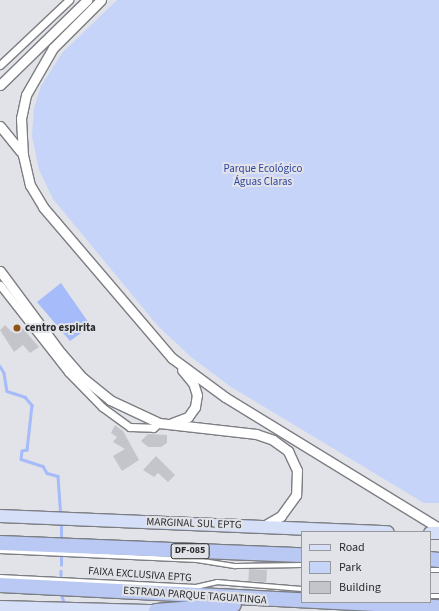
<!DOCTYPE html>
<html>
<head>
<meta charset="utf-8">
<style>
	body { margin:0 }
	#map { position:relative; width:439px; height:611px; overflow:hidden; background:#e1e3e8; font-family:"Source Sans 3",sans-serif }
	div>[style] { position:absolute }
	.green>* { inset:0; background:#c7d4f9 }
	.water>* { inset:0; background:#a5bbfa }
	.stream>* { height:2.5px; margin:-1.25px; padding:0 1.25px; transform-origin:1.25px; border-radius:1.25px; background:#a5bbfa }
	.building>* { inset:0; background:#c3c5ca; transform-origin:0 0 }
	.roads { filter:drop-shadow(1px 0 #7c7e83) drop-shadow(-1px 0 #7c7e83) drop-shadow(0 1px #7c7e83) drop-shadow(0 -1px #7c7e83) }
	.service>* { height:3.5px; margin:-1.75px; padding:0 1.75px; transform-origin:1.75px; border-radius:1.75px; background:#fff }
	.minor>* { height:7px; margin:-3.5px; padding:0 3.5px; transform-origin:3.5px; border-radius:3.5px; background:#fff }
	.tertiary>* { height:9px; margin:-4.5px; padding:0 4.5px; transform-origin:4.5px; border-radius:4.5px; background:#fff }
	.primary>* { height:12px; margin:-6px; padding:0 6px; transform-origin:6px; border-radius:6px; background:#d6dff8 }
	.motorway>* { height:14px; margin:-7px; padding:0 7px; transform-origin:7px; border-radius:7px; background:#bac9f4 }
	.dots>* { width:11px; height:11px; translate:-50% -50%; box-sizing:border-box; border:2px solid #e1e3e8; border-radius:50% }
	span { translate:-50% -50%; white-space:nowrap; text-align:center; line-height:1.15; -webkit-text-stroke:4px #e1e3e8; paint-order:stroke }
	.shield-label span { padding:1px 3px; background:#e1e3e8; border:1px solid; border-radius:3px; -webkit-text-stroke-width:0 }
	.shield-label { font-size:10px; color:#2a2b2d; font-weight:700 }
	.park-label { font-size:11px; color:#3246a0 }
	.poi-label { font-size:11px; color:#2a2b2d; font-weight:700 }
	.left { translate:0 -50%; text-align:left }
	.street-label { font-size:11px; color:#2a2b2d }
	.legend { position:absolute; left:301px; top:531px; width:130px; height:72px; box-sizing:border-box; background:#e1e3e8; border:1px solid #98999d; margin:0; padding:5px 7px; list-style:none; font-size:12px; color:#2a2b2d }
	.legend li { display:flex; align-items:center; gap:8px; height:20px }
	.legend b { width:20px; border:1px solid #98999d }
</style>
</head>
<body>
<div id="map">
	<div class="green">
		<div style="clip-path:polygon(117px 0,439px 0,439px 503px,424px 503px,231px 387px,191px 357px,158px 326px,53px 199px,39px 170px,32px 136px,34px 108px,41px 86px,62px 53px)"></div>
	</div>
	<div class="water">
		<div style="clip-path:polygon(61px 283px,91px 326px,70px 341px,37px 302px)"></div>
	</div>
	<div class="stream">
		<div style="left:0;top:366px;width:8px;rotate:60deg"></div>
		<div style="left:4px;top:373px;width:18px;rotate:81deg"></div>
		<div style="left:7px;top:391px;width:19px;rotate:18deg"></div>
		<div style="left:25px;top:397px;width:11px;rotate:49deg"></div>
		<div style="left:32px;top:405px;width:45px;rotate:96.3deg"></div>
		<div style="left:27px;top:450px;width:5px;rotate:169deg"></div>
		<div style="left:22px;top:451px;width:8px;rotate:97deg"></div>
		<div style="left:21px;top:459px;width:23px;rotate:18deg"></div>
		<div style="left:43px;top:466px;width:8px;rotate:60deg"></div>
		<div style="left:47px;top:473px;width:11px;rotate:15deg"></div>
		<div style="left:58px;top:476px;width:39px;rotate:86deg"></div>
		<div style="left:61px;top:541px;width:19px;rotate:-90deg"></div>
		<div style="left:61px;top:565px;width:13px;rotate:-90deg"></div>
		<div style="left:61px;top:571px;width:11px;rotate:90deg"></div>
		<div style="left:61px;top:593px;width:13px;rotate:72deg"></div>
	</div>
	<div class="building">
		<div style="clip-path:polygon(5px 325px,12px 332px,21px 326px,39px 347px,30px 353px,23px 345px,14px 352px,0 330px)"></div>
		<div style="clip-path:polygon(115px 425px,123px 431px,139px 460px,122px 471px,113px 456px,125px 449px,113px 442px,117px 437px,111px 433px)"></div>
		<div style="clip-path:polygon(148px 434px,167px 435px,167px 443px,161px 447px,148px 447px,141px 441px)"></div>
		<div style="clip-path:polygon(156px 456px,175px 475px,168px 482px,158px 473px,154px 477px,143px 470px)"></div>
		<div style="left:249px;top:569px;width:18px;height:12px;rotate:3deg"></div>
	</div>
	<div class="roads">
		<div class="service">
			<div style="left:0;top:551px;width:197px;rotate:2.6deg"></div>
			<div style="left:197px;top:560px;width:39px;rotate:9deg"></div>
			<div style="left:236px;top:566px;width:66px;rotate:-0.9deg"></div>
			<div style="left:430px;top:570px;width:9px"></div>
			<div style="left:0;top:577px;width:196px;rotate:2.9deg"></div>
			<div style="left:196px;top:587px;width:22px;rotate:-13deg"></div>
			<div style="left:217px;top:582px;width:85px;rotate:4.7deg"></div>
			<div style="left:430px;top:596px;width:9px"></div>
		</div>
		<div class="minor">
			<div style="left:0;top:65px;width:95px;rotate:-43.3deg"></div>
			<div style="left:0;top:285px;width:110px;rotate:52deg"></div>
			<div style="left:68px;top:372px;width:49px;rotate:45.8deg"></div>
			<div style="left:102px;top:407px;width:34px;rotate:36deg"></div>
			<div style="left:130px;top:427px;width:23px;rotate:2deg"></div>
			<div style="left:153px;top:428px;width:8px;rotate:-40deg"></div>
		</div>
		<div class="tertiary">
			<div style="left:101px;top:0;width:68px;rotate:135deg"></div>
			<div style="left:53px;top:48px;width:54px;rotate:119.9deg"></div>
			<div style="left:26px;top:95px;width:24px;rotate:102deg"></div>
			<div style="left:21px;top:118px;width:37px;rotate:87deg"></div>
			<div style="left:23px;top:155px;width:31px;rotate:77deg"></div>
			<div style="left:30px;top:185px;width:26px;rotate:59deg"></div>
			<div style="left:43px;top:207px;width:199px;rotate:49.5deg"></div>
			<div style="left:172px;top:358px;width:66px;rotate:36.3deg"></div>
			<div style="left:225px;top:397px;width:251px;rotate:31.5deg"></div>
			<div style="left:0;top:85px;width:122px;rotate:-44.3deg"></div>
			<div style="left:0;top:126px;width:33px;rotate:51deg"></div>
			<div style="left:0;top:271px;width:102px;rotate:53.4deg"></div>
			<div style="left:61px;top:353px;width:33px;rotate:49deg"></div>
			<div style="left:83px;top:378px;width:35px;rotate:39deg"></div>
			<div style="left:110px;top:400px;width:54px;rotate:25.1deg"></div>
			<div style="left:159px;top:423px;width:98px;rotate:6.5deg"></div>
			<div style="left:256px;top:434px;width:18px;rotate:19deg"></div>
			<div style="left:273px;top:440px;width:19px;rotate:36deg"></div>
			<div style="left:288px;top:451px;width:21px;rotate:65deg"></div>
			<div style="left:297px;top:470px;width:25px;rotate:92deg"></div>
			<div style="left:296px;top:495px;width:26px;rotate:126deg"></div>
			<div style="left:281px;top:516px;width:20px;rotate:150deg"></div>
			<div style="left:172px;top:423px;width:17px;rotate:-21deg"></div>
			<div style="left:188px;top:417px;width:12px;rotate:-55deg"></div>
			<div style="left:195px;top:407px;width:12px;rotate:-81deg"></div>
			<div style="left:197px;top:395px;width:13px;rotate:-108deg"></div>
			<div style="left:193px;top:383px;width:17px;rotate:-130deg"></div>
		</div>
		<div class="primary">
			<div style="left:0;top:516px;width:388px;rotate:2.4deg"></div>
			<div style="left:430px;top:533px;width:9px"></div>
			<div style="left:0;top:607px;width:158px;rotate:1.5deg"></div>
		</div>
		<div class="motorway">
			<div style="left:0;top:543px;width:302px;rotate:2.3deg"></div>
			<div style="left:430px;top:559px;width:9px;rotate:6deg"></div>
			<div style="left:0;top:585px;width:440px;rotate:2.9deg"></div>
			<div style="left:156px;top:611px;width:78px;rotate:-4.4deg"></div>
		</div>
	</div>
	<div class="dots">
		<div style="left:17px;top:328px;background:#905215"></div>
	</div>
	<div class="shield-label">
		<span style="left:190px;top:551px">DF-085</span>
	</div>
	<div class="park-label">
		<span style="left:263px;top:176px">Parque Ecológico<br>Águas Claras</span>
	</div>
	<div class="poi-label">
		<span class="left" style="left:25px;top:328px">centro espirita</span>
	</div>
	<div class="street-label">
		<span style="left:194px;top:524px;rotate:2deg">MARGINAL SUL EPTG</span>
		<span style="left:140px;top:575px;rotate:4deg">FAIXA EXCLUSIVA EPTG</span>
		<span style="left:195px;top:596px;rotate:4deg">ESTRADA PARQUE TAGUATINGA</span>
	</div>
	<ul class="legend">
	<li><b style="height:5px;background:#d6dff8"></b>Road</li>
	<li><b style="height:11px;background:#c7d4f9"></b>Park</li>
	<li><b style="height:11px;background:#c3c5ca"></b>Building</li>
	</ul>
</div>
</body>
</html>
